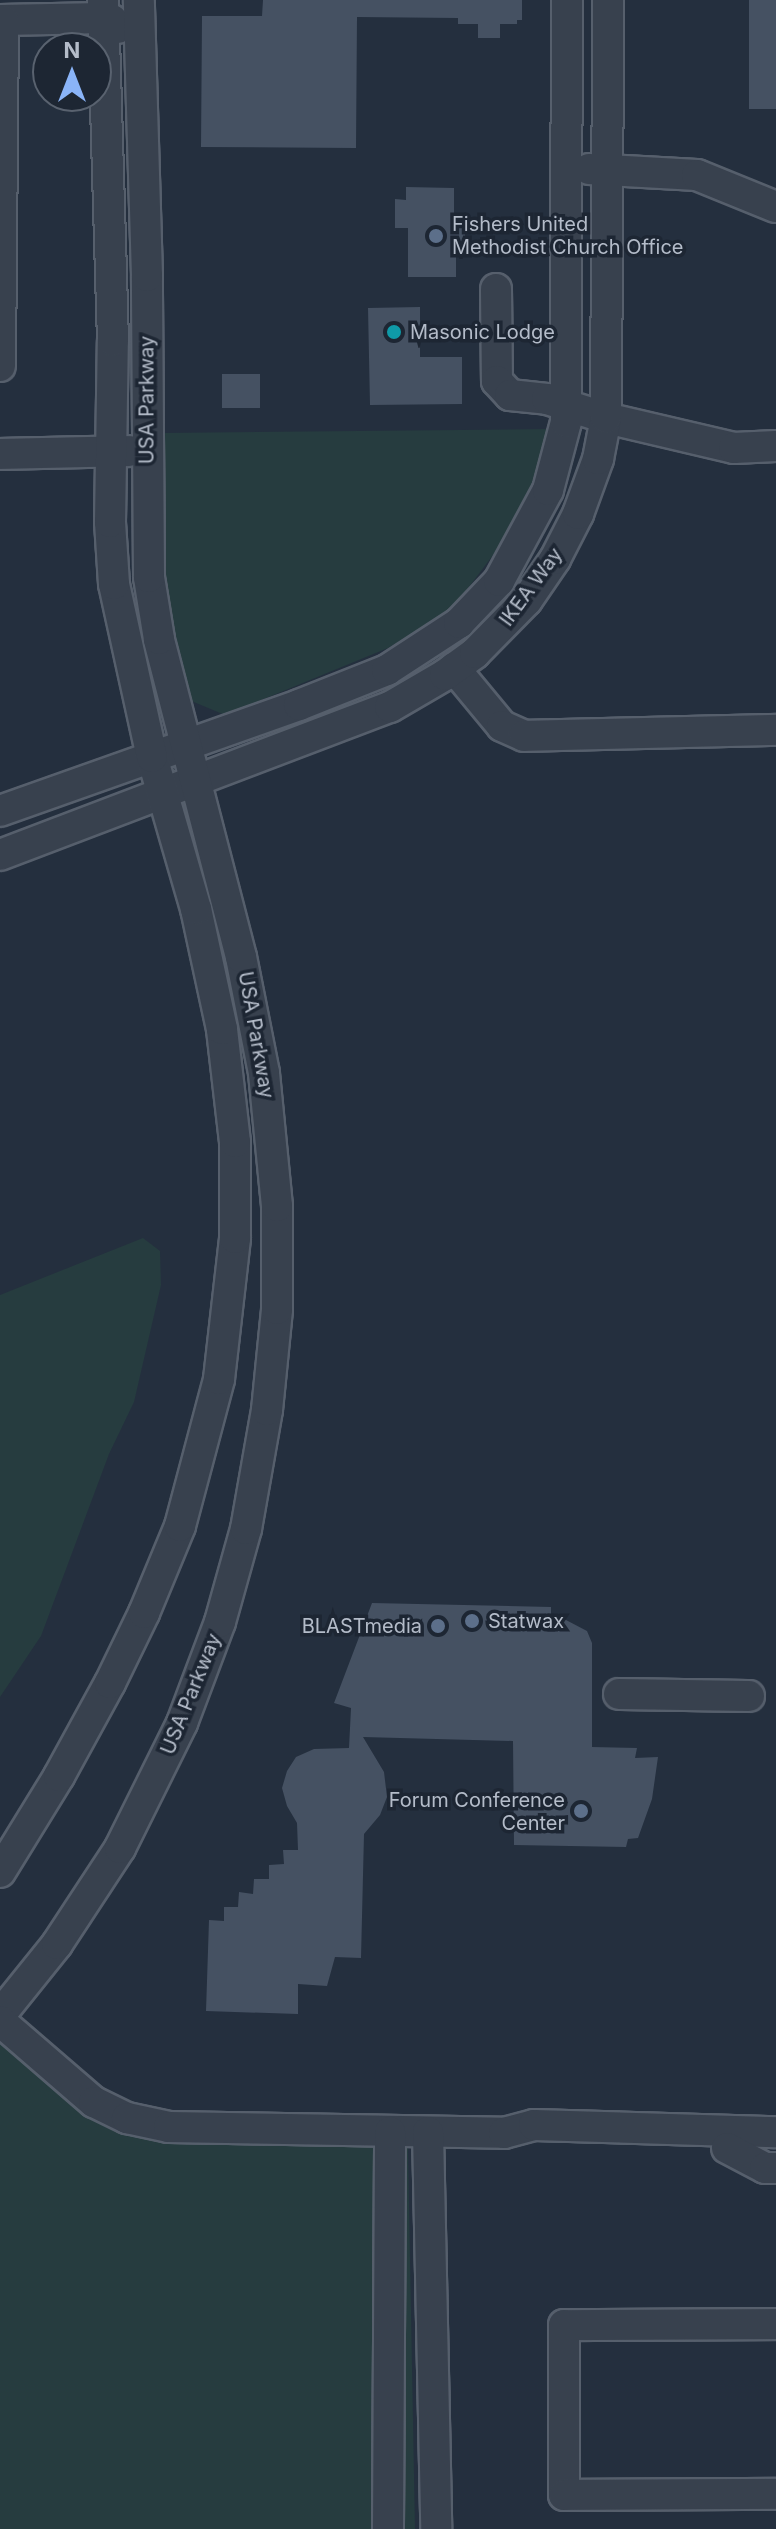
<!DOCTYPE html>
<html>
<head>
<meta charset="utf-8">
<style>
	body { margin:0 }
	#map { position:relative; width:776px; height:2529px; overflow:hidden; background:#242f3e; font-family:Inter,sans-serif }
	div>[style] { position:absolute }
	.green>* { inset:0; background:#263c3f }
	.building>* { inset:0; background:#455162; transform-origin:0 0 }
	.roads { filter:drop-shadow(2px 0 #565f6c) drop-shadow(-2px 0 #565f6c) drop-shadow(0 2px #565f6c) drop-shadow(0 -2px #565f6c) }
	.minor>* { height:30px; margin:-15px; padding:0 15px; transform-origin:15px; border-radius:15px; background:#38414e }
	.dots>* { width:22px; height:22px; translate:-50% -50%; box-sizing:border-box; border:4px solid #1d2633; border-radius:50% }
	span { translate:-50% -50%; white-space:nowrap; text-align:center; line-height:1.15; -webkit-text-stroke:7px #1d2633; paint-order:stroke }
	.poi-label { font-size:20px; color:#b4bcc9 }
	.left { translate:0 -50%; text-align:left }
	.right { translate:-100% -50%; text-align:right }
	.street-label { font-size:20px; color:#b4bcc9 }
	.north { position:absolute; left:32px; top:32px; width:80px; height:80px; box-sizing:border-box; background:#1d2633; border:2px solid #59626f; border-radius:50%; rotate:0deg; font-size:22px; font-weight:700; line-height:32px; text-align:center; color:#b4bcc9 }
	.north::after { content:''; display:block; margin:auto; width:28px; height:36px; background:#8ab4f8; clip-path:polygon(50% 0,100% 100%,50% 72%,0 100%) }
</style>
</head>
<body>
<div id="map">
	<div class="green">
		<div style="clip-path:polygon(550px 429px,524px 507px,502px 543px,457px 603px,436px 619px,388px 648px,225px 715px,189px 700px,161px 586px,161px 433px)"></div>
		<div style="clip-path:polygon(143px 1238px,160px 1251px,161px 1285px,134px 1402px,109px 1454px,41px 1636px,0 1697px,0 1295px)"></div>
		<div style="clip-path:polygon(0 2036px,66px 2073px,173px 2124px,404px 2128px,408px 2149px,415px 2529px,0 2529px)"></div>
	</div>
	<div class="building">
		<div style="clip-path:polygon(263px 0,522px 0,522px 20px,517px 20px,517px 24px,500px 24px,500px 38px,478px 38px,478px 24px,458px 24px,458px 18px,357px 17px,356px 148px,201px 147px,202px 16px,262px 16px)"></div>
		<div style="left:749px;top:0;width:27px;height:109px"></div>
		<div style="clip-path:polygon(406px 187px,454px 188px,454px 215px,465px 215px,465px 244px,456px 244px,456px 277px,408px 277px,408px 228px,395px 228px,395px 199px,406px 200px)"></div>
		<div style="clip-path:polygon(420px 307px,420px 357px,462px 357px,462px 404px,370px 405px,368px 308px)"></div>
		<div style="left:260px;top:374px;width:34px;height:38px;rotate:90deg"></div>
		<div style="clip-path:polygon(372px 1603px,551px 1607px,551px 1619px,566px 1620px,587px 1631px,592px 1643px,592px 1747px,637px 1748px,635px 1758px,658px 1757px,652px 1799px,638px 1838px,628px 1839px,626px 1847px,514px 1845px,513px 1741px,363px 1737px,384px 1772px,387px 1797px,380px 1815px,364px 1834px,361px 1958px,335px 1957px,327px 1986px,298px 1984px,298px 2014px,206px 2011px,209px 1920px,224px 1921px,224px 1907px,238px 1907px,239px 1892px,253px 1894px,254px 1879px,269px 1879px,269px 1865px,284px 1864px,283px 1850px,298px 1850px,297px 1823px,287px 1806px,282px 1788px,287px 1771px,296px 1757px,314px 1749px,349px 1748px,351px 1708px,334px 1703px)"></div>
	</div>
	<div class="roads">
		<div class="minor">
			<div style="left:0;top:20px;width:104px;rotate:-1.1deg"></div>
			<div style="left:104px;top:18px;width:8px;rotate:14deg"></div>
			<div style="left:112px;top:20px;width:10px;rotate:53deg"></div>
			<div style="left:589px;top:169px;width:108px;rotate:3.2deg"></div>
			<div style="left:697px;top:175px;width:85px;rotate:22.1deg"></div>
			<div style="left:496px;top:289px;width:92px;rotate:89.4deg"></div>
			<div style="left:497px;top:381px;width:19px;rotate:47deg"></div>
			<div style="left:510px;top:395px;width:37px;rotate:6deg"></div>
			<div style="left:547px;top:399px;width:62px;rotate:17.9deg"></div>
			<div style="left:606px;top:418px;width:131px;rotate:13.2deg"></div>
			<div style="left:734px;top:448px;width:42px;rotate:-2.7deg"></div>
			<div style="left:0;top:366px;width:346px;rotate:-89.5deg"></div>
			<div style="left:0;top:454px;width:129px;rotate:-1.3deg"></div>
			<div style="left:454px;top:668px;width:75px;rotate:50.4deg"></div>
			<div style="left:502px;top:726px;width:24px;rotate:24deg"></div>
			<div style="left:524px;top:736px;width:252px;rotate:-1.4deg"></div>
			<div style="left:0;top:811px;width:317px;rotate:-19.5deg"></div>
			<div style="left:299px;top:705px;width:95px;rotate:-21.7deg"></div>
			<div style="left:387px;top:670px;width:86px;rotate:-33.1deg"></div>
			<div style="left:459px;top:623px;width:58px;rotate:-46.4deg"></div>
			<div style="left:499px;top:581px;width:103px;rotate:-61.7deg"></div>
			<div style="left:548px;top:490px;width:70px;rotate:-75.2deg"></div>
			<div style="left:566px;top:422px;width:422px;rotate:-89.9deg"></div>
			<div style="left:0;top:855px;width:417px;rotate:-20.8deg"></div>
			<div style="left:390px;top:707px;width:64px;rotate:-30.2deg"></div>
			<div style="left:445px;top:675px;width:37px;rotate:-36deg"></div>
			<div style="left:475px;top:653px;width:74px;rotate:-45.5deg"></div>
			<div style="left:527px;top:600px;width:50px;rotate:-55.7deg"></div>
			<div style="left:555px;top:559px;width:51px;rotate:-62.9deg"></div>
			<div style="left:578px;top:514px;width:59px;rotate:-70deg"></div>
			<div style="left:598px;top:459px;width:42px;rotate:-79deg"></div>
			<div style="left:606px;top:418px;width:418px;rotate:-89.7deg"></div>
			<div style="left:619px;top:1694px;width:130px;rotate:0.9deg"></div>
			<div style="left:0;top:1872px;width:113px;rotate:-58.4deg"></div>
			<div style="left:59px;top:1776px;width:106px;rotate:-61.3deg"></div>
			<div style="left:110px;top:1683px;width:78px;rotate:-64.1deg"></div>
			<div style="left:144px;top:1613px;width:94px;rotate:-67.5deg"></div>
			<div style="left:180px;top:1526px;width:152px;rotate:-75.1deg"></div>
			<div style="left:219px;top:1379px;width:142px;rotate:-83.5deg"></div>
			<div style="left:235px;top:1238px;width:96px;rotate:-90deg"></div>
			<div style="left:235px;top:1142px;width:114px;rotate:-96.6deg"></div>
			<div style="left:222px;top:1029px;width:123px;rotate:-102.2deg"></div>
			<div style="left:196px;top:909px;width:158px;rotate:-106.1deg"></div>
			<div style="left:152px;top:757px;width:177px;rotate:-102.4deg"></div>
			<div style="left:114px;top:584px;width:62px;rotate:-93.7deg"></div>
			<div style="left:110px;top:522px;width:181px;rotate:-89.1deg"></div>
			<div style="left:113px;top:341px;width:341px;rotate:-91.7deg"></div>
			<div style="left:0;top:2015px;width:91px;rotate:-51.2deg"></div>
			<div style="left:57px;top:1944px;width:115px;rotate:-56.7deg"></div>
			<div style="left:120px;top:1848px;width:140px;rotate:-63.6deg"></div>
			<div style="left:182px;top:1723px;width:108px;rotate:-69.4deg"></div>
			<div style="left:220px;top:1622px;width:97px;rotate:-74.4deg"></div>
			<div style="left:246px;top:1529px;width:121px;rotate:-80deg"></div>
			<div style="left:267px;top:1410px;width:101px;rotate:-84.3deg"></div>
			<div style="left:277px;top:1309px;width:103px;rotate:-90deg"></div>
			<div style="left:277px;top:1206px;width:134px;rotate:-95.6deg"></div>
			<div style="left:264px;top:1073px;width:118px;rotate:-101.2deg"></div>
			<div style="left:241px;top:957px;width:328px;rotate:-104.5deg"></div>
			<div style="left:159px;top:639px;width:63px;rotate:-99.2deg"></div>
			<div style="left:149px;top:577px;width:301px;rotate:-90.4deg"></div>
			<div style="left:147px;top:276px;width:276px;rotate:-91.7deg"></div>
			<div style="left:0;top:2021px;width:124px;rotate:40.8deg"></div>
			<div style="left:94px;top:2102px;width:37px;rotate:26deg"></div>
			<div style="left:127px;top:2118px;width:43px;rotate:12.1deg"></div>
			<div style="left:169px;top:2127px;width:335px;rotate:1deg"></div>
			<div style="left:504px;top:2133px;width:31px;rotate:-15deg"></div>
			<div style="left:534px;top:2125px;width:242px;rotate:1.7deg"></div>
			<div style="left:428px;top:2132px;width:397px;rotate:88.8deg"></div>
			<div style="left:727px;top:2148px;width:43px;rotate:27.8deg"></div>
			<div style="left:765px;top:2168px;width:11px"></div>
			<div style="left:776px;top:2324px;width:212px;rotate:179.7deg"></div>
			<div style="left:564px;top:2325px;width:170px;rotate:90deg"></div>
			<div style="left:564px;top:2495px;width:212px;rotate:-0.3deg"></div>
			<div style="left:388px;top:2529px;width:397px;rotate:-89.7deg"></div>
		</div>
	</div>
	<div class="dots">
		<div style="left:436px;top:236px;background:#5c6f8a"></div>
		<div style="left:394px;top:332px;background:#0f9aa8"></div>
		<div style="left:472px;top:1621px;background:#5c6f8a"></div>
		<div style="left:438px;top:1626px;background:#5c6f8a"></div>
		<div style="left:581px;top:1811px;background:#5c6f8a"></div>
	</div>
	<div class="poi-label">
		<span class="left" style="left:452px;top:236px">Fishers United<br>Methodist Church Office</span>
		<span class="left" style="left:410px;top:332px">Masonic Lodge</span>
		<span class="left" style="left:488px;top:1621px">Statwax</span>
		<span class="right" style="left:422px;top:1626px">BLASTmedia</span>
		<span class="right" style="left:565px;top:1812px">Forum Conference<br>Center</span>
	</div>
	<div class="street-label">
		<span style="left:147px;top:400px;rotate:-90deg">USA Parkway</span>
		<span style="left:531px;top:587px;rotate:-54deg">IKEA Way</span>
		<span style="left:256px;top:1035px;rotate:80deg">USA Parkway</span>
		<span style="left:191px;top:1694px;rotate:-68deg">USA Parkway</span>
	</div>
	<div class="north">N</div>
</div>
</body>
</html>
